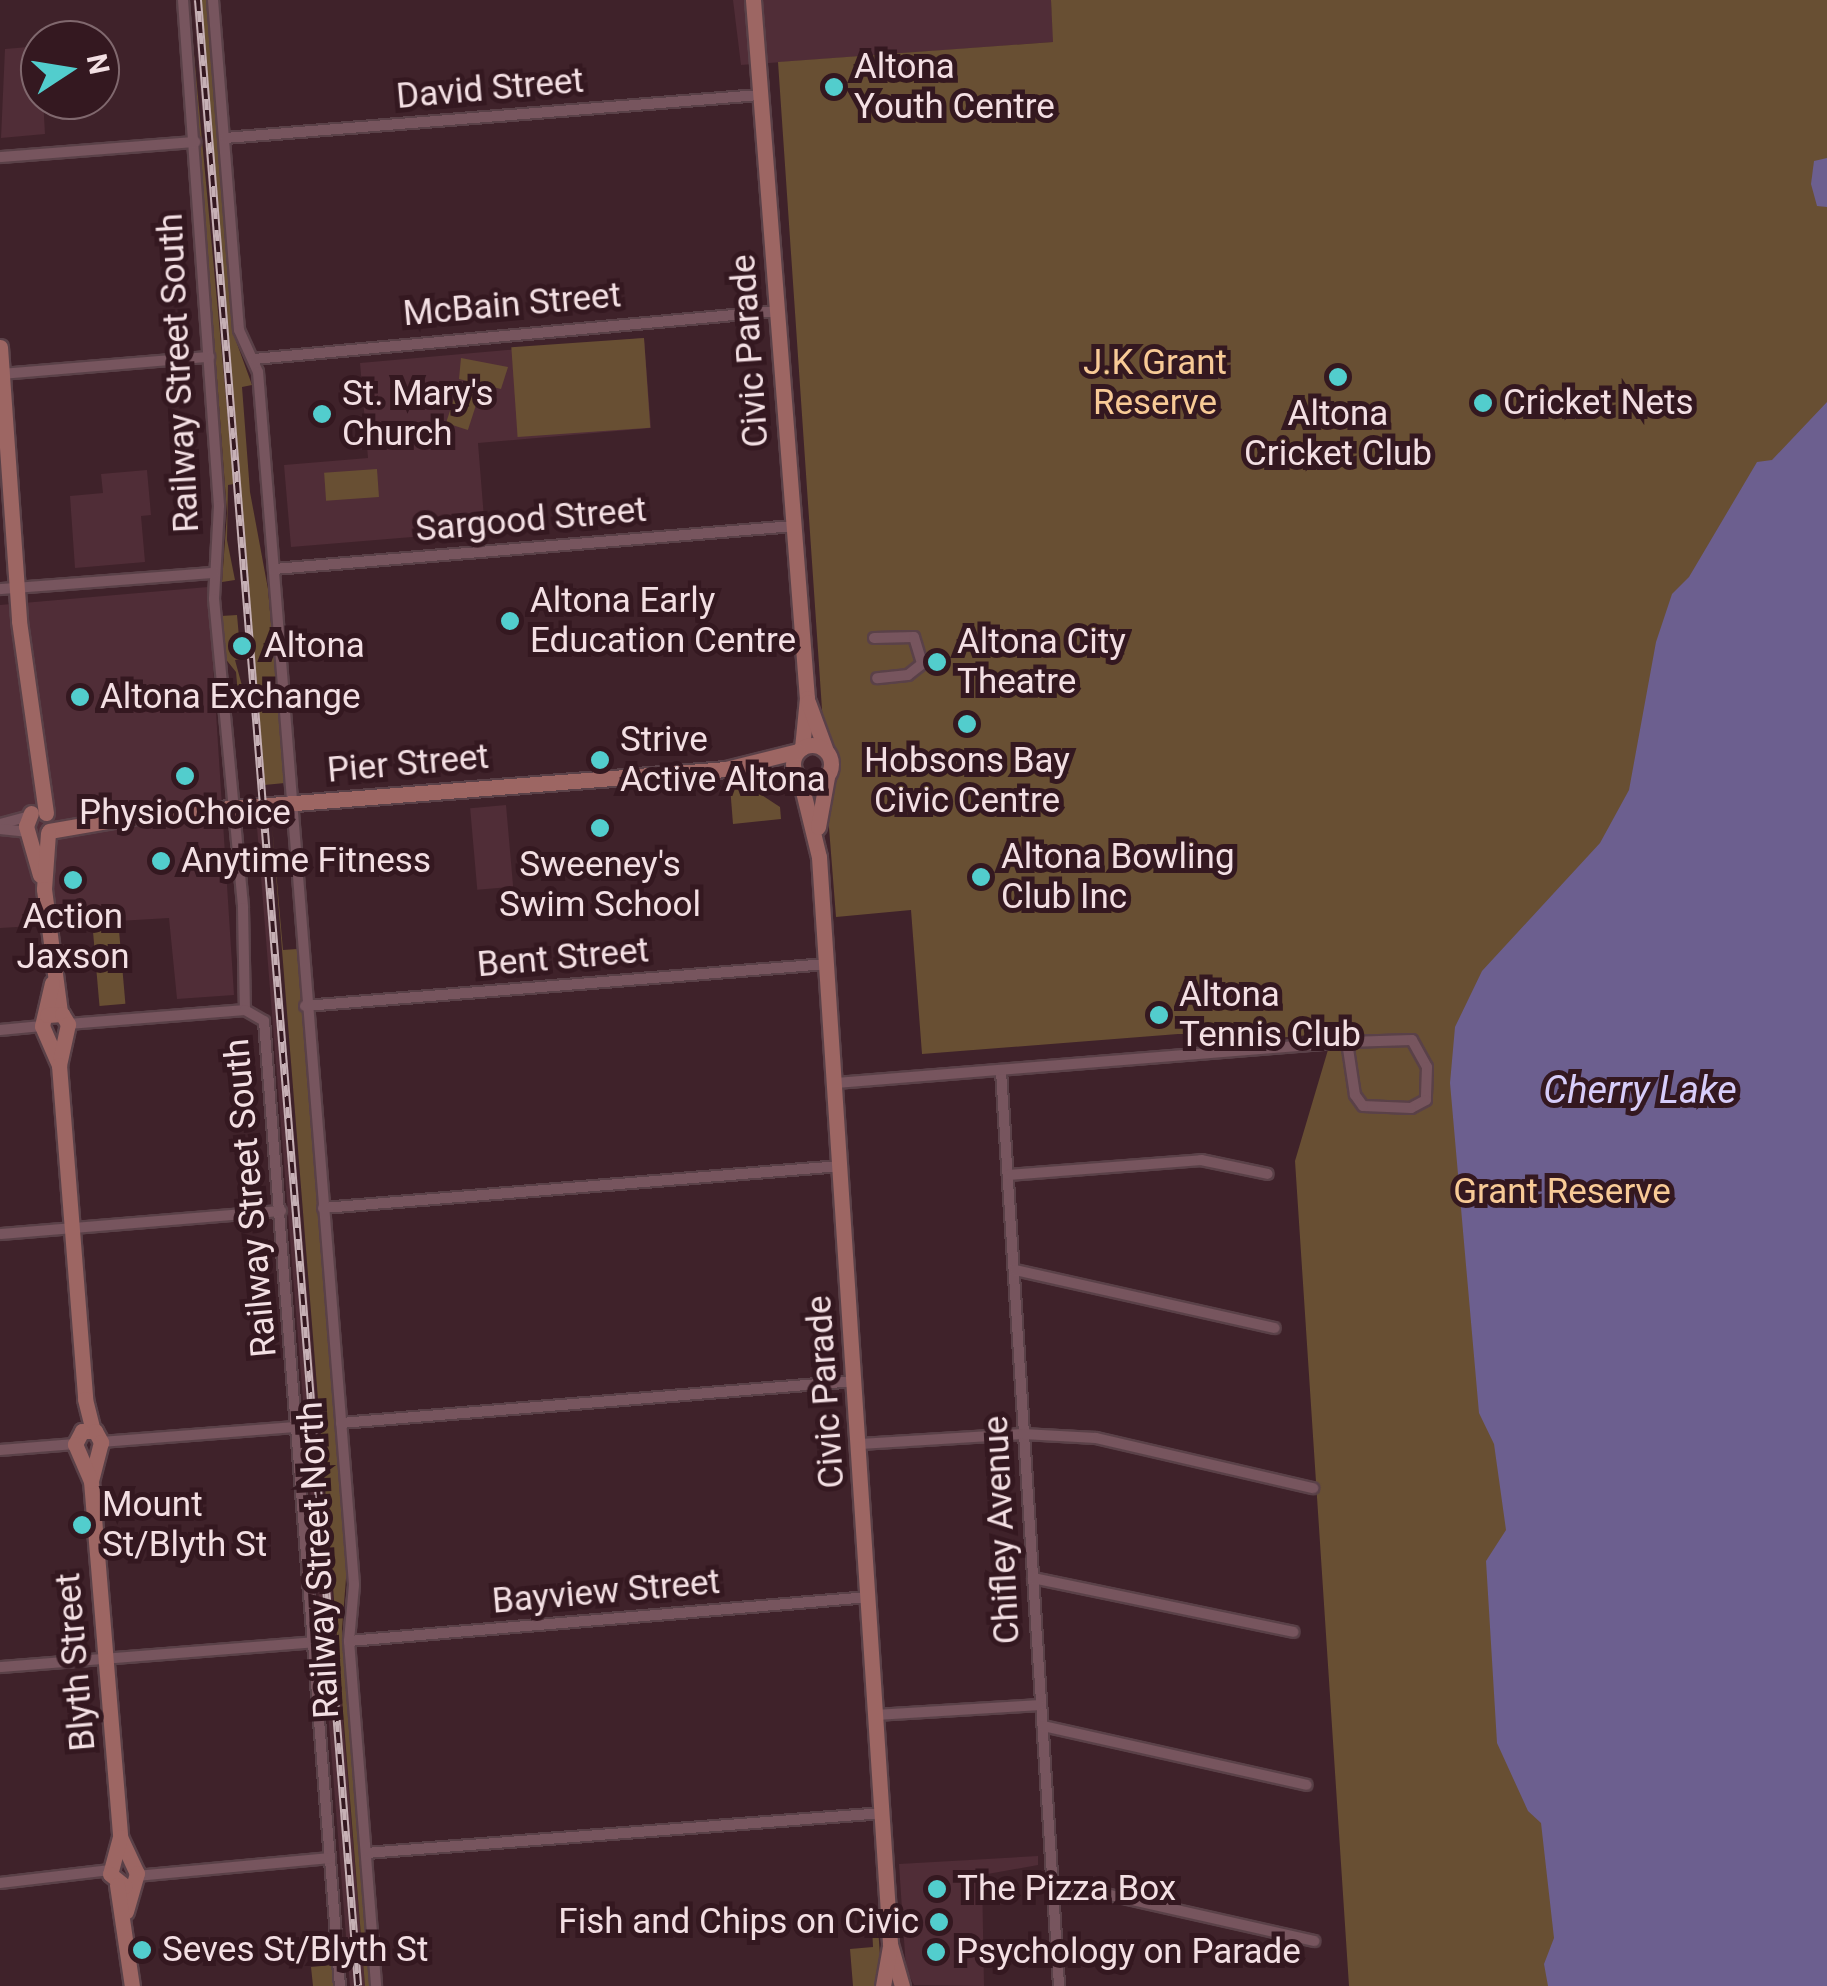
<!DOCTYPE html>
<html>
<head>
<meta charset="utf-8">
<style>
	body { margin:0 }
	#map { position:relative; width:1827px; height:1986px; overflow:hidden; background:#3f222a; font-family:Roboto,sans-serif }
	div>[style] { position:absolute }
	.built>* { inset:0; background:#502d37; transform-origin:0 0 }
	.green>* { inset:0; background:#684f33; transform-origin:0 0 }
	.water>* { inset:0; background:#6c5f8f }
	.roads { filter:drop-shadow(2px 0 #5a4148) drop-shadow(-2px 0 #5a4148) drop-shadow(0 2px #5a4148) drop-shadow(0 -2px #5a4148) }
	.street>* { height:10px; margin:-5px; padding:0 5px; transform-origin:5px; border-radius:5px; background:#77555e }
	.secondary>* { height:15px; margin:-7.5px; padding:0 7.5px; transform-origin:7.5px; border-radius:7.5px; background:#9d6663 }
	.secondary>.ring { margin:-7.5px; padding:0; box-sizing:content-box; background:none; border:15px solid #9d6663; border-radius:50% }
	.rail>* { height:8px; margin-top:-4px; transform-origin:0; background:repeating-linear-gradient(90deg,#341820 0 11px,#c6b0b5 0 22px); box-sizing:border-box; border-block:2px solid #c6b0b5 }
	.dots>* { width:28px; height:28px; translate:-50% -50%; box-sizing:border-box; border:5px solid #341820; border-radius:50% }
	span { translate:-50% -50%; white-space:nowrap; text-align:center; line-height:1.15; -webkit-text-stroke:10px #341820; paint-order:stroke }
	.poi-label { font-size:35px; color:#f3dfe3 }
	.left { translate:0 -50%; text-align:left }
	.right { translate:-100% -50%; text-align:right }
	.street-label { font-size:35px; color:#f3dfe3 }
	.park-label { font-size:35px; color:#f8ca96 }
	.water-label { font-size:38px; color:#d7cdfa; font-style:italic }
	.north { position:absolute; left:20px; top:20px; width:100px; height:100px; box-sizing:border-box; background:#341820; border:2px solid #80686e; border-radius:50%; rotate:78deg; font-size:28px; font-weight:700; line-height:40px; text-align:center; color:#f3dfe3 }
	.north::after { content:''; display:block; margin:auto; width:35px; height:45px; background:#52cdcd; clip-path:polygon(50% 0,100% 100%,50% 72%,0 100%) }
</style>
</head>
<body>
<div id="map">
	<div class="built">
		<div style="clip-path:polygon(193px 0,201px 0,264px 787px,258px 788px)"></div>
		<div style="clip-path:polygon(733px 0,1051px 0,1054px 42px,741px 65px)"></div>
		<div style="clip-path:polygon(40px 46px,45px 134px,1px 138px,5px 49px)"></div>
		<div style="clip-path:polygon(644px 338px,651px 428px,478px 443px,485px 531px,291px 547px,284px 465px,368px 458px,360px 363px)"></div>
		<div style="clip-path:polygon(147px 470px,151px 515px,141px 516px,145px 562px,75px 568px,70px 496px,103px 493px,101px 474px)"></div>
		<div style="clip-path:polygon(208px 587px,234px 995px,177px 999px,169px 918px,0 928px,0 605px)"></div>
		<div style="left:506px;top:805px;width:82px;height:36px;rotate:85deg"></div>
		<div style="clip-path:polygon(268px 826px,365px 1986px,350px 1986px,257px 827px)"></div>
		<div style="clip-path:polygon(1038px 1856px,1038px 1865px,982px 1875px,984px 1986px,914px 1985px,906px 1969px,899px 1864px)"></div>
	</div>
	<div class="green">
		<div style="clip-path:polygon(189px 0,234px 484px,228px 485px,227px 540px,235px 580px,222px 582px,227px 513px)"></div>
		<div style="clip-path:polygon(201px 0,208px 0,235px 338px,252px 385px,242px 387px,250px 492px,268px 589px,285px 783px,264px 785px)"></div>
		<div style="clip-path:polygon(1051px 0,1827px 0,1827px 1986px,1349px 1986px,1295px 1161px,1333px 1033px,1207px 1044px,1198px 1034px,1178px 1034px,922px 1054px,911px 910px,836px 917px,827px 802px,839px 775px,839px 755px,823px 724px,778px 62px,1053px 42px)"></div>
		<div style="left:644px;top:338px;width:90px;height:133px;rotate:86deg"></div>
		<div style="clip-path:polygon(461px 358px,508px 367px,501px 389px,459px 379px)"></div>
		<div style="left:459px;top:383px;width:23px;height:42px;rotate:18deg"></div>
		<div style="left:377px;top:469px;width:28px;height:53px;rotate:86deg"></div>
		<div style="clip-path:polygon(237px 615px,241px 659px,235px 660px,244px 693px,238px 694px,236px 672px,224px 657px,221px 616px)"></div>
		<div style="clip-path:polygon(746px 785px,780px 807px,781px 819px,733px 824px,730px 786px)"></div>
		<div style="clip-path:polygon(272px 825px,283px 950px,297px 949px,299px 974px,347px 1566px,342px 1629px,371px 1986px,365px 1986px)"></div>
		<div style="left:118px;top:919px;width:85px;height:26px;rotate:85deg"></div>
		<div style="clip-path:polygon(325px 1868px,335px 1986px,313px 1986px,311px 1967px,332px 1965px)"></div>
		<div style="clip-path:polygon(872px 1926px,878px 1928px,881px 1969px,876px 1986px,853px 1986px,850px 1949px,873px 1947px)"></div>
	</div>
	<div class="water">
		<div style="clip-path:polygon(1827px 158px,1827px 207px,1817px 206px,1811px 184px,1814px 161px)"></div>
		<div style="clip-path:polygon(1827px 402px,1827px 1986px,1548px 1986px,1544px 1964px,1554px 1938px,1541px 1823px,1528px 1811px,1497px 1743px,1486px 1561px,1506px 1530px,1494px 1444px,1479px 1413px,1450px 1083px,1455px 1027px,1482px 971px,1600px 843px,1629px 790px,1656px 642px,1672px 594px,1689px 577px,1757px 462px,1772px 460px)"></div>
	</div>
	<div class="roads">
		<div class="street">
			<div style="left:183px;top:0;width:507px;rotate:85.93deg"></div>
			<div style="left:219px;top:506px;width:93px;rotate:93.1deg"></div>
			<div style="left:214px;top:599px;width:310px;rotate:84.6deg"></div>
			<div style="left:243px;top:908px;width:102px;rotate:88.9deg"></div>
			<div style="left:213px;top:0;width:331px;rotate:85.5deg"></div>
			<div style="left:239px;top:330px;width:46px;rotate:65.7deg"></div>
			<div style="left:258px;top:372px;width:137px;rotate:85.4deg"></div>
			<div style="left:269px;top:509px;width:1079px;rotate:85.48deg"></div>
			<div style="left:354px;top:1585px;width:56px;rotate:95.1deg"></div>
			<div style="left:349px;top:1641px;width:346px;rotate:85.5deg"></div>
			<div style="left:225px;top:138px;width:537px;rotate:-4.6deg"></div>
			<div style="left:0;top:157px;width:196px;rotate:-4.4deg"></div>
			<div style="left:254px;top:359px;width:525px;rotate:-5.24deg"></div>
			<div style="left:0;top:374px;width:210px;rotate:-4.7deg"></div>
			<div style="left:274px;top:569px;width:522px;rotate:-4.73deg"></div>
			<div style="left:0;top:589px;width:214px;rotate:-4.3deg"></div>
			<div style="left:874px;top:638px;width:40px;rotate:-1.4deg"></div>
			<div style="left:914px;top:637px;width:28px;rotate:73deg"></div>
			<div style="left:922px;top:664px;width:18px;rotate:142deg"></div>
			<div style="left:908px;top:675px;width:31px;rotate:174deg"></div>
			<div style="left:0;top:824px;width:30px;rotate:-15deg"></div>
			<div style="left:0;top:829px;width:29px;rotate:6deg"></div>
			<div style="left:305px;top:1006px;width:524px;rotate:-4.6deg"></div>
			<div style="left:68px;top:1024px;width:178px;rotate:-4.5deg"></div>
			<div style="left:245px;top:1010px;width:22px;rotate:30deg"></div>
			<div style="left:264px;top:1021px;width:968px;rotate:85.5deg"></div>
			<div style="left:0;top:1030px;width:42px;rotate:-5.4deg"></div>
			<div style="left:1001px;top:1071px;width:917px;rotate:86.37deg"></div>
			<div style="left:836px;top:1083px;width:513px;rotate:-4.59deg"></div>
			<div style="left:1347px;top:1042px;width:65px;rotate:-1.8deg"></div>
			<div style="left:1412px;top:1040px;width:31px;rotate:61deg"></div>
			<div style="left:1427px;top:1067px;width:33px;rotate:92deg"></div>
			<div style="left:1426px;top:1100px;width:17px;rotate:152deg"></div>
			<div style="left:1411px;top:1108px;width:48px;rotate:-177.6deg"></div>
			<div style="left:1363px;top:1106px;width:14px;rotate:-126deg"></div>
			<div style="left:1355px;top:1095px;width:54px;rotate:-98.6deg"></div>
			<div style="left:1008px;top:1175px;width:194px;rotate:-4.4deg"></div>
			<div style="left:1201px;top:1160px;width:68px;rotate:11.8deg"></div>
			<div style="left:323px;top:1208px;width:520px;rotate:-4.64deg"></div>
			<div style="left:0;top:1234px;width:282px;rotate:-4.7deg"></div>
			<div style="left:1015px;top:1270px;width:266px;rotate:12.6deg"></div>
			<div style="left:341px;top:1423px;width:516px;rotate:-4.67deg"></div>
			<div style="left:101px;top:1442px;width:198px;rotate:-4.4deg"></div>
			<div style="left:860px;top:1444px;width:163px;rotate:-3.5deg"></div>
			<div style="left:1023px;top:1434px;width:73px;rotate:3.1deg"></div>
			<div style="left:1096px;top:1438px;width:223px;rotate:13deg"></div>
			<div style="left:0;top:1450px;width:75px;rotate:-4.6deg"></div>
			<div style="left:1033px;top:1578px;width:266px;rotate:11.7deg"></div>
			<div style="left:349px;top:1641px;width:522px;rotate:-4.84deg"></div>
			<div style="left:0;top:1667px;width:316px;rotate:-4.5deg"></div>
			<div style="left:876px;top:1715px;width:164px;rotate:-3.5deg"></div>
			<div style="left:1043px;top:1726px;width:270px;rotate:12.6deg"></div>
			<div style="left:366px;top:1853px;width:519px;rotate:-4.42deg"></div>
			<div style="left:136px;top:1876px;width:195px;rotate:-5.3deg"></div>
			<div style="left:1052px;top:1882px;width:269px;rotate:12.7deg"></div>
			<div style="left:0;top:1883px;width:111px;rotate:-6.7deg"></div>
		</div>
		<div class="secondary">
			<div style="left:753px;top:0;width:700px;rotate:85.58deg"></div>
			<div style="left:807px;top:698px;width:50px;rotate:95.7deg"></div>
			<div style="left:0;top:347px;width:275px;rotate:86deg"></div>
			<div style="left:19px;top:621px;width:194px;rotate:82deg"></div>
			<div style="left:808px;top:702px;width:52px;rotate:69.8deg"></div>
			<div class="ring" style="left:793px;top:745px;width:23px;height:23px"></div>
			<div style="left:800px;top:779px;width:80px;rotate:76.3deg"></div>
			<div style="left:819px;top:857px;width:1089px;rotate:86.26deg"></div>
			<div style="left:890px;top:1944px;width:44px;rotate:74.1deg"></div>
			<div style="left:31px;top:813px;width:14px;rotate:111deg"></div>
			<div style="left:26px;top:826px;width:51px;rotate:74.1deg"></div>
			<div style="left:818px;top:827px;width:51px;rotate:-79.8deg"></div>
			<div style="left:49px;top:831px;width:94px;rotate:-9.8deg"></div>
			<div style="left:142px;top:815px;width:586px;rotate:-4.5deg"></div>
			<div style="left:726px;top:769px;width:74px;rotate:-14deg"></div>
			<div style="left:48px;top:833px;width:56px;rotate:94.1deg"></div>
			<div style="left:44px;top:889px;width:125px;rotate:82.6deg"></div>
			<div style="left:52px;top:983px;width:44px;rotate:103.1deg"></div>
			<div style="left:42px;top:1026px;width:43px;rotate:66.4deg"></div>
			<div style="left:47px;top:1015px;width:15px;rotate:-4deg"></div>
			<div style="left:62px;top:1014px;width:12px;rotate:59deg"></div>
			<div style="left:68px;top:1024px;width:42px;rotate:102.4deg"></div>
			<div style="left:59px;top:1065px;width:335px;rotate:85.5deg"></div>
			<div style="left:85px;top:1399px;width:33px;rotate:76deg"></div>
			<div style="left:82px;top:1431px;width:13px"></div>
			<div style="left:95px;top:1431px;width:13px;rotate:61deg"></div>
			<div style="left:101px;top:1442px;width:40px;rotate:104.4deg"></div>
			<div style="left:91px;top:1481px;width:357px;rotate:85.3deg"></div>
			<div style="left:120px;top:1837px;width:40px;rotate:65deg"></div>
			<div style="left:137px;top:1873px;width:40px;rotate:106deg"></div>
			<div style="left:82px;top:1431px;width:15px;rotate:118deg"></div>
			<div style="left:75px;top:1444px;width:40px;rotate:66.6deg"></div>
			<div style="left:120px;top:1837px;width:38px;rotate:105deg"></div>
			<div style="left:110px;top:1874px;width:19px;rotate:39deg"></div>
			<div style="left:117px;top:1885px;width:102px;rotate:81.6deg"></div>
			<div style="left:883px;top:1986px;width:39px;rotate:-80deg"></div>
		</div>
	</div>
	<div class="rail">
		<div style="left:198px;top:0;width:1992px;rotate:85.39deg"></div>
	</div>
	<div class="dots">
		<div style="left:834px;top:87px;background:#52cdcd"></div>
		<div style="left:1338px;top:377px;background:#52cdcd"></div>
		<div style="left:1483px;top:403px;background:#52cdcd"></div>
		<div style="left:322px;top:414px;background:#52cdcd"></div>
		<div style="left:510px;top:621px;background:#52cdcd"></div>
		<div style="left:242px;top:646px;background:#52cdcd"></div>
		<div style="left:937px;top:662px;background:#52cdcd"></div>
		<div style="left:80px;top:697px;background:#52cdcd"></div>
		<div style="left:967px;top:724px;background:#52cdcd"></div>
		<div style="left:600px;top:760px;background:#52cdcd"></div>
		<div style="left:185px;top:776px;background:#52cdcd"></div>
		<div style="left:600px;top:828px;background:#52cdcd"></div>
		<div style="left:161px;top:861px;background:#52cdcd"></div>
		<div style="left:981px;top:877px;background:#52cdcd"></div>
		<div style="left:73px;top:880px;background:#52cdcd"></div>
		<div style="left:1159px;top:1015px;background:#52cdcd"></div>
		<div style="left:82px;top:1525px;background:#52cdcd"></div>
		<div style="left:937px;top:1889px;background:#52cdcd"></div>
		<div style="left:939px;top:1922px;background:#52cdcd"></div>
		<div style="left:142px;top:1950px;background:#52cdcd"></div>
		<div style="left:936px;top:1952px;background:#52cdcd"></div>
	</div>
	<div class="poi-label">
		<span class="left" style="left:854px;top:87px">Altona<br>Youth Centre</span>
		<span class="left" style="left:342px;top:414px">St. Mary's<br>Church</span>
		<span class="left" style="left:1503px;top:403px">Cricket Nets</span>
		<span style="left:1338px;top:434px">Altona<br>Cricket Club</span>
		<span class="left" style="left:530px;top:621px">Altona Early<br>Education Centre</span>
		<span class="left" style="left:957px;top:662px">Altona City<br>Theatre</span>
		<span class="left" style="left:264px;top:646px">Altona</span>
		<span class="left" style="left:100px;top:697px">Altona Exchange</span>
		<span class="left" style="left:620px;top:760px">Strive<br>Active Altona</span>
		<span style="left:967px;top:781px">Hobsons Bay<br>Civic Centre</span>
		<span style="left:185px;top:813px">PhysioChoice</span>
		<span class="left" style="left:1001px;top:877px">Altona Bowling<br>Club Inc</span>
		<span class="left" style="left:181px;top:861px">Anytime Fitness</span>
		<span style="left:600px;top:885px">Sweeney's<br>Swim School</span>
		<span style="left:73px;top:937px">Action<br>Jaxson</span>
		<span class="left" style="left:1179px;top:1015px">Altona<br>Tennis Club</span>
		<span class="left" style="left:102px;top:1525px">Mount<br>St/Blyth St</span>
		<span class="left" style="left:957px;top:1889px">The Pizza Box</span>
		<span class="right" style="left:919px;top:1922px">Fish and Chips on Civic</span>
		<span class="left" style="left:162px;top:1950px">Seves St/Blyth St</span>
		<span class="left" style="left:956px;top:1952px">Psychology on Parade</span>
	</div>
	<div class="street-label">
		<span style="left:490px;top:89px;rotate:-5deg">David Street</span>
		<span style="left:512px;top:305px;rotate:-5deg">McBain Street</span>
		<span style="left:750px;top:351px;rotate:-94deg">Civic Parade</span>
		<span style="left:179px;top:373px;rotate:-93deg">Railway Street South</span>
		<span style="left:531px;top:520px;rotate:-5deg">Sargood Street</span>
		<span style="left:408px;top:764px;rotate:-5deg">Pier Street</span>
		<span style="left:563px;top:958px;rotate:-5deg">Bent Street</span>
		<span style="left:251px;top:1198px;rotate:-95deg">Railway Street South</span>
		<span style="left:826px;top:1392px;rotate:-94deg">Civic Parade</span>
		<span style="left:1002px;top:1530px;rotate:-93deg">Chifley Avenue</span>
		<span style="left:319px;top:1560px;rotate:-93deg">Railway Street North</span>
		<span style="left:606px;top:1592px;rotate:-5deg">Bayview Street</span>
		<span style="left:76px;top:1662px;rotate:-95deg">Blyth Street</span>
	</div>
	<div class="park-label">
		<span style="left:1155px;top:383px">J.K Grant<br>Reserve</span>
		<span style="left:1562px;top:1192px">Grant Reserve</span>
	</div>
	<div class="water-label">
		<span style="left:1640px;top:1091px">Cherry Lake</span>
	</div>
	<div class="north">N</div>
</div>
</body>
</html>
